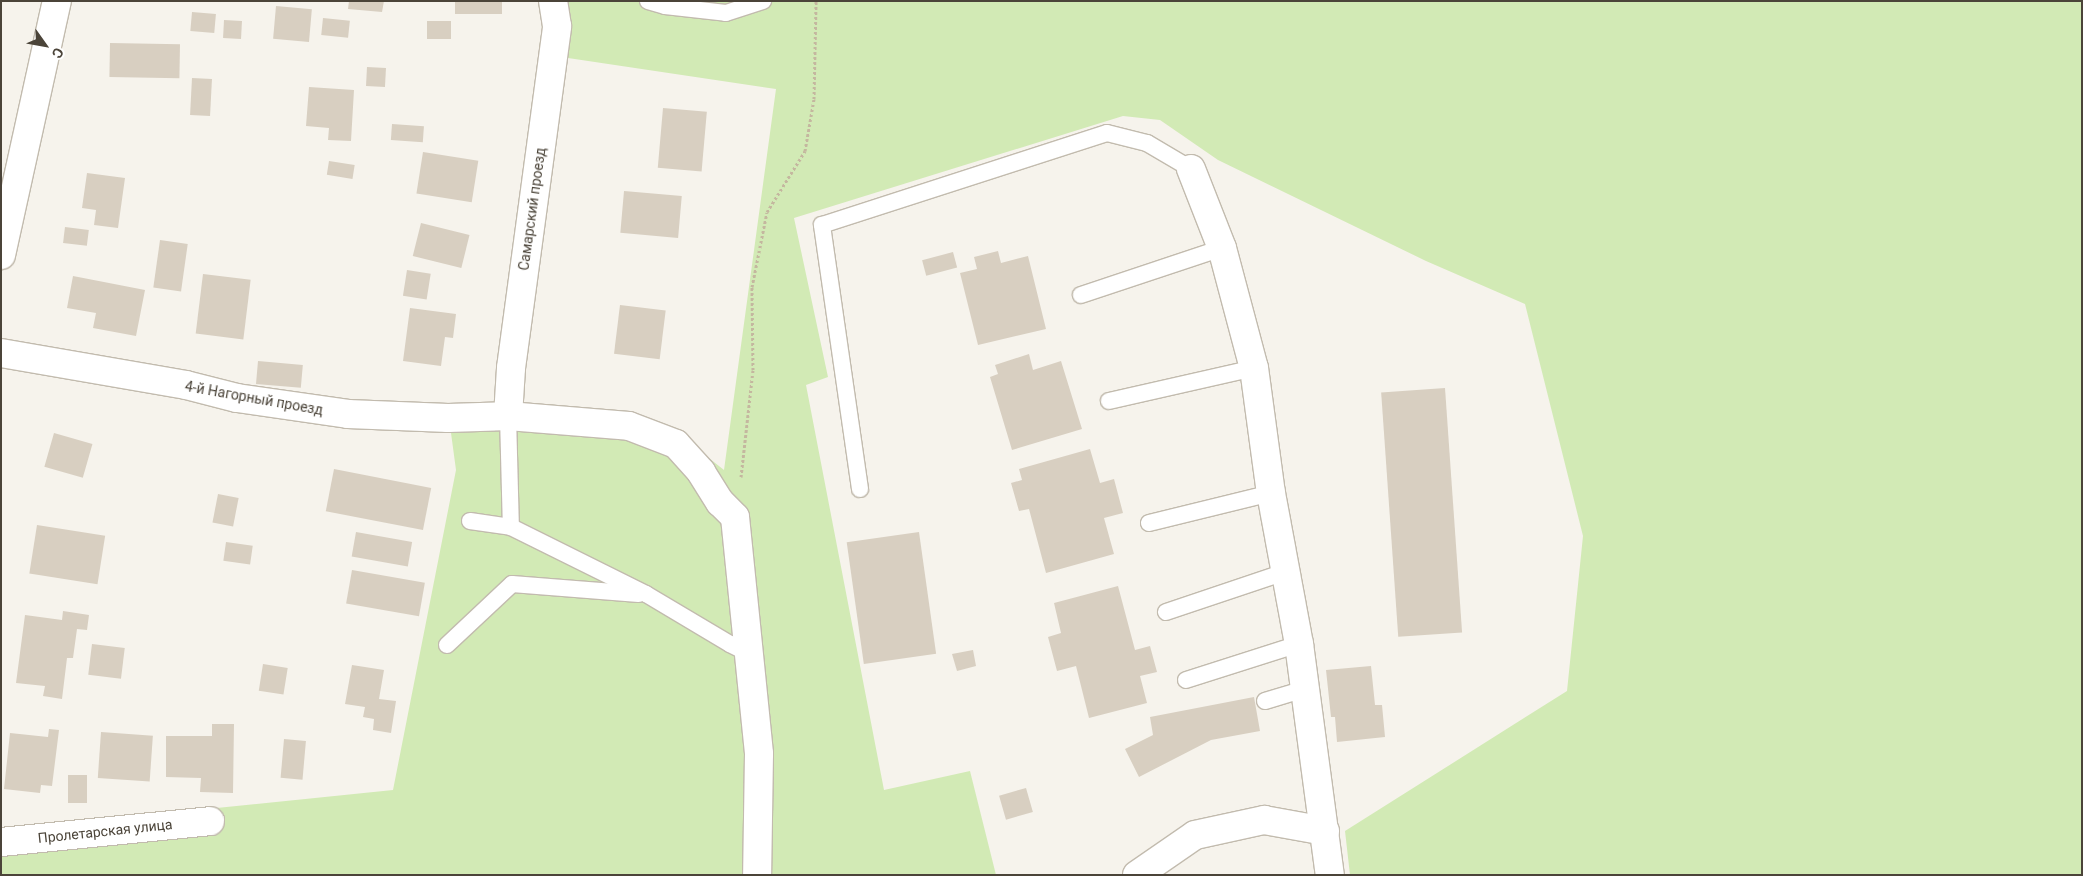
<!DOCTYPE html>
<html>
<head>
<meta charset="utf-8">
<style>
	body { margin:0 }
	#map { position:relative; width:2083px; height:876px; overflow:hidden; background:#f6f3ec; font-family:Roboto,sans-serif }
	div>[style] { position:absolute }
	.green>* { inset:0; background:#d2eab5 }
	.building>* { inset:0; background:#d8cfc1; transform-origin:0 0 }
	.path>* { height:3px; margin-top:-1.5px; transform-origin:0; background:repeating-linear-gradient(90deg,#c4b79f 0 2.5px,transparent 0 5px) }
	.roads { filter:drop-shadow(1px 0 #c2bbae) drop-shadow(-1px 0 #c2bbae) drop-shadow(0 1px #c2bbae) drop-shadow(0 -1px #c2bbae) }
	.service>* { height:16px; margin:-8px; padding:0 8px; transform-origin:8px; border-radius:8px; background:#fff }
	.minor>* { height:28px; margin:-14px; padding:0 14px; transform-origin:14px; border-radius:14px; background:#fff }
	span { translate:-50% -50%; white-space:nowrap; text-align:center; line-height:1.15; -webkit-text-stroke:5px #fff; paint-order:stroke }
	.street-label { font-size:14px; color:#4b4439 }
	.frame { position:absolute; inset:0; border:2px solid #4b4439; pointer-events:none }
	.north { position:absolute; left:20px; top:20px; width:50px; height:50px; -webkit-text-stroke:4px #fff; paint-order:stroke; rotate:122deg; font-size:14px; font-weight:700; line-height:20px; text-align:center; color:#4b4439 }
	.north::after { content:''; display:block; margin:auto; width:18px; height:22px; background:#4b4439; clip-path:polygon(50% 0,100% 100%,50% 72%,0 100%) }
</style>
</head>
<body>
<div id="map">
	<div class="green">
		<div style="clip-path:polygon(563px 1px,2082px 1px,2082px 875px,1350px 875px,1345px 831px,1567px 691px,1583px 536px,1525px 304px,1426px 261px,1218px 160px,1160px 120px,1123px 116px,794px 218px,828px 377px,806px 385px,884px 790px,970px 771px,996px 875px,1px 875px,1px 830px,393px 790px,456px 470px,451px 433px,538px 426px,548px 404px,634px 416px,681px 436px,724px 470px,776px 89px,568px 58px,567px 18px)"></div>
	</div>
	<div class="building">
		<div style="clip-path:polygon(349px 1px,384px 1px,382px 12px,348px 9px)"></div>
		<div style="left:455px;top:1px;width:47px;height:13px"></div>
		<div style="left:276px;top:6px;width:36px;height:33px;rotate:5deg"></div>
		<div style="left:192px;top:12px;width:24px;height:19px;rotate:5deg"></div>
		<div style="left:323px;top:18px;width:27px;height:17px;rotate:6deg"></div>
		<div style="left:224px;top:20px;width:18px;height:18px;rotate:3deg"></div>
		<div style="left:427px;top:21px;width:24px;height:18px"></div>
		<div style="left:110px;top:43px;width:70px;height:34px;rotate:1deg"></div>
		<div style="left:367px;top:67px;width:19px;height:19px;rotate:3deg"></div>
		<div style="left:192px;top:78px;width:20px;height:37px;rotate:3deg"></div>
		<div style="clip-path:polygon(309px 87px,354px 90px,351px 141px,328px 140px,329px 128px,306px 126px)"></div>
		<div style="left:663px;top:108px;width:44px;height:60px;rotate:5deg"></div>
		<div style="left:392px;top:124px;width:32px;height:16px;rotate:4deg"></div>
		<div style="left:423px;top:152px;width:56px;height:42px;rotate:9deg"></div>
		<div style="left:329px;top:161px;width:26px;height:14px;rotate:9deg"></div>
		<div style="clip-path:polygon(87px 173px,125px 178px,118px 228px,94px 225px,96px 210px,82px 208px)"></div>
		<div style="left:624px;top:191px;width:58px;height:42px;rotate:5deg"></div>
		<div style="left:421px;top:223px;width:50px;height:34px;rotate:14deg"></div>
		<div style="left:65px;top:227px;width:24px;height:16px;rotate:7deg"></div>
		<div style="left:160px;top:240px;width:28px;height:48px;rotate:8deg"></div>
		<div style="clip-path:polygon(998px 251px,1001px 263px,1028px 256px,1046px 329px,978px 345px,960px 273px,977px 269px,974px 257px)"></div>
		<div style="left:953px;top:252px;width:16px;height:32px;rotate:75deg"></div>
		<div style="left:407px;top:270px;width:24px;height:26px;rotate:9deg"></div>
		<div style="left:203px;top:274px;width:48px;height:60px;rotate:7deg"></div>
		<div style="clip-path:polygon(73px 276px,145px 290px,136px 336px,93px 328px,96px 313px,67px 308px)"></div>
		<div style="left:620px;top:305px;width:46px;height:49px;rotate:7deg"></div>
		<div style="clip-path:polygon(410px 308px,456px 314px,453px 338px,445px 337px,441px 366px,403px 361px)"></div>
		<div style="clip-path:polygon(1029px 354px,1033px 370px,1061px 361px,1082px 429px,1012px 450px,990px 377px,998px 374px,995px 365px)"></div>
		<div style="left:258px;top:361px;width:45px;height:23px;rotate:5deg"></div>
		<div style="left:1445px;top:388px;width:245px;height:64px;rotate:86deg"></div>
		<div style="left:54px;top:433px;width:40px;height:35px;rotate:16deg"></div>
		<div style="clip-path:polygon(1090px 449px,1100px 483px,1114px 479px,1123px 513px,1104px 518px,1114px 554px,1046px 573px,1029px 509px,1019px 511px,1011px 483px,1022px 480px,1019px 469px)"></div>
		<div style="left:334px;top:469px;width:99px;height:43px;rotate:11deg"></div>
		<div style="left:218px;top:494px;width:21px;height:29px;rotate:11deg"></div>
		<div style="left:37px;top:525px;width:69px;height:49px;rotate:9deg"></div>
		<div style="left:356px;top:532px;width:57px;height:25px;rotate:10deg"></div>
		<div style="left:919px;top:532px;width:123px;height:73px;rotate:82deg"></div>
		<div style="left:226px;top:542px;width:27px;height:19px;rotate:8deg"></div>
		<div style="left:352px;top:570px;width:74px;height:34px;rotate:10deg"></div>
		<div style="clip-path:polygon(1118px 586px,1135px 650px,1150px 646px,1157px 672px,1140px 676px,1147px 703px,1089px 718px,1076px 666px,1057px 671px,1048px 637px,1061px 633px,1054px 603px)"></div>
		<div style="clip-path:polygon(63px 611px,89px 615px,87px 630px,77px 629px,73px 658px,67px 658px,62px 699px,43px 696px,45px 686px,16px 683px,25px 615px,62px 620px)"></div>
		<div style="left:92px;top:644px;width:33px;height:31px;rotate:7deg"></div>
		<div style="clip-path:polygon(973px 650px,976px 666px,957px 671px,952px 654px)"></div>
		<div style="left:263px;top:664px;width:25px;height:27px;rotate:9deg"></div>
		<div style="clip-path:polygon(352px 665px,384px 670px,379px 699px,396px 701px,391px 733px,373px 730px,374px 719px,363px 717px,365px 707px,345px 704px)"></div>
		<div style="clip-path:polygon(1371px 666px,1375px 705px,1382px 705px,1385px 737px,1337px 742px,1335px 717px,1331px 717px,1326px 670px)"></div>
		<div style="clip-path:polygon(1254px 697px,1260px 731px,1211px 740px,1139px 777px,1125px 749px,1153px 735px,1150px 717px)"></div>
		<div style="clip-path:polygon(212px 724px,234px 724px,233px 793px,200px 792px,201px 778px,166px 777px,166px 736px,212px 736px)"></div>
		<div style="clip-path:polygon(49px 729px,59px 730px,52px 786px,41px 785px,40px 793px,4px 789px,10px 733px,48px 737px)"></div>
		<div style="left:101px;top:732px;width:52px;height:46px;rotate:4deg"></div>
		<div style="left:284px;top:739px;width:22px;height:39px;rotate:5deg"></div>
		<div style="left:68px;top:775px;width:19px;height:28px"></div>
		<div style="left:1026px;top:788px;width:25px;height:28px;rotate:74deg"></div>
	</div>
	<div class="path">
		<div style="left:741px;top:477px;width:108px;rotate:-83.6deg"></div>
		<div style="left:753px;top:370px;width:83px;rotate:-90.7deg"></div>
		<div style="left:752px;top:287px;width:76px;rotate:-78.7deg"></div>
		<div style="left:767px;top:212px;width:72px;rotate:-58.1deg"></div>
		<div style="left:805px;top:151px;width:53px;rotate:-80.2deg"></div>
		<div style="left:814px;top:99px;width:98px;rotate:-88.8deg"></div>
	</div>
	<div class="roads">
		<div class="service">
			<div style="left:648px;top:1px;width:18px;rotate:16deg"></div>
			<div style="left:665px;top:6px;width:61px;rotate:6.5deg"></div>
			<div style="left:726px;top:13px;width:39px;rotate:-18deg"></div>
			<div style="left:1081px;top:295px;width:149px;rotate:-18.4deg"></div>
			<div style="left:1109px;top:401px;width:149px;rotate:-12.8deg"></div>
			<div style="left:508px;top:416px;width:111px;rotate:88.5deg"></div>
			<div style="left:511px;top:527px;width:151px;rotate:26.4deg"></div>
			<div style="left:646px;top:594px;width:98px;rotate:30.8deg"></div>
			<div style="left:730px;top:644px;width:22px;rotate:27deg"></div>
			<div style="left:860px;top:489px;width:267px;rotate:-98.2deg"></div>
			<div style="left:822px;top:225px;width:299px;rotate:-17.9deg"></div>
			<div style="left:1107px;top:133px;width:41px;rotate:14deg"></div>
			<div style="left:1147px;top:143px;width:51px;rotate:30.6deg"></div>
			<div style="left:470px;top:521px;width:41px;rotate:8.3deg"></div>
			<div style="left:1149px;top:523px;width:126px;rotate:-13.8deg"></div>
			<div style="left:1166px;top:612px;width:126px;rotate:-18.6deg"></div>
			<div style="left:447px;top:645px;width:89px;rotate:-43.2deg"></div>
			<div style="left:512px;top:584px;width:127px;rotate:4.5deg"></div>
			<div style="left:1186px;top:680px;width:119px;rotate:-17.7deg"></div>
			<div style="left:1265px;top:701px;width:42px;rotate:-16.7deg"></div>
		</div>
		<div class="minor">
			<div style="left:1191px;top:169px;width:85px;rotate:68.6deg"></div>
			<div style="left:1222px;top:248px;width:124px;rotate:75.1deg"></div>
			<div style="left:1254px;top:368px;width:126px;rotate:82.3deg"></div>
			<div style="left:1271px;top:493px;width:154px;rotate:79.5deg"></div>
			<div style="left:1299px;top:644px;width:233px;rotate:82.4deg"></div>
			<div style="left:1px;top:255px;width:260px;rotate:-77.6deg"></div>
			<div style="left:1px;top:353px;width:188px;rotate:9.8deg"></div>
			<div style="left:186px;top:385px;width:53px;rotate:14.3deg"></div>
			<div style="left:237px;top:398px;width:112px;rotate:8.2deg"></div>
			<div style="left:348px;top:414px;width:100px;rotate:2.3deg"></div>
			<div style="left:448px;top:418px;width:60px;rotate:-1.9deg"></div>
			<div style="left:508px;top:416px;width:121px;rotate:4.7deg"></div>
			<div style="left:629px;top:426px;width:50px;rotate:21deg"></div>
			<div style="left:676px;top:444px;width:38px;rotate:48deg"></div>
			<div style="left:701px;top:472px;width:36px;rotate:58deg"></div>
			<div style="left:720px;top:502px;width:21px;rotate:45deg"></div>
			<div style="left:735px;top:517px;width:238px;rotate:84.2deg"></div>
			<div style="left:759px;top:754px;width:121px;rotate:90.9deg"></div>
			<div style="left:508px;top:416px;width:48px;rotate:-86.4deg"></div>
			<div style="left:511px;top:368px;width:345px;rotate:-82.3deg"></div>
			<div style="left:557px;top:26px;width:25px;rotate:-99deg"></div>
			<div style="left:1px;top:842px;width:210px;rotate:-5.7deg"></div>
			<div style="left:1137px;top:875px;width:70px;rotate:-34.6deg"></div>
			<div style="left:1195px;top:835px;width:71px;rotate:-12.3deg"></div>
			<div style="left:1264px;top:820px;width:62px;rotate:10.2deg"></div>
		</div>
	</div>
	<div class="street-label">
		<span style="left:532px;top:209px;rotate:-82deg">Самарский проезд</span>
		<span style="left:254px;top:398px;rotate:10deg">4-й Нагорный проезд</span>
		<span style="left:105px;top:831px;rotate:-6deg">Пролетарская улица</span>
	</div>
	<div class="frame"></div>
	<div class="north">С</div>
</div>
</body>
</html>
